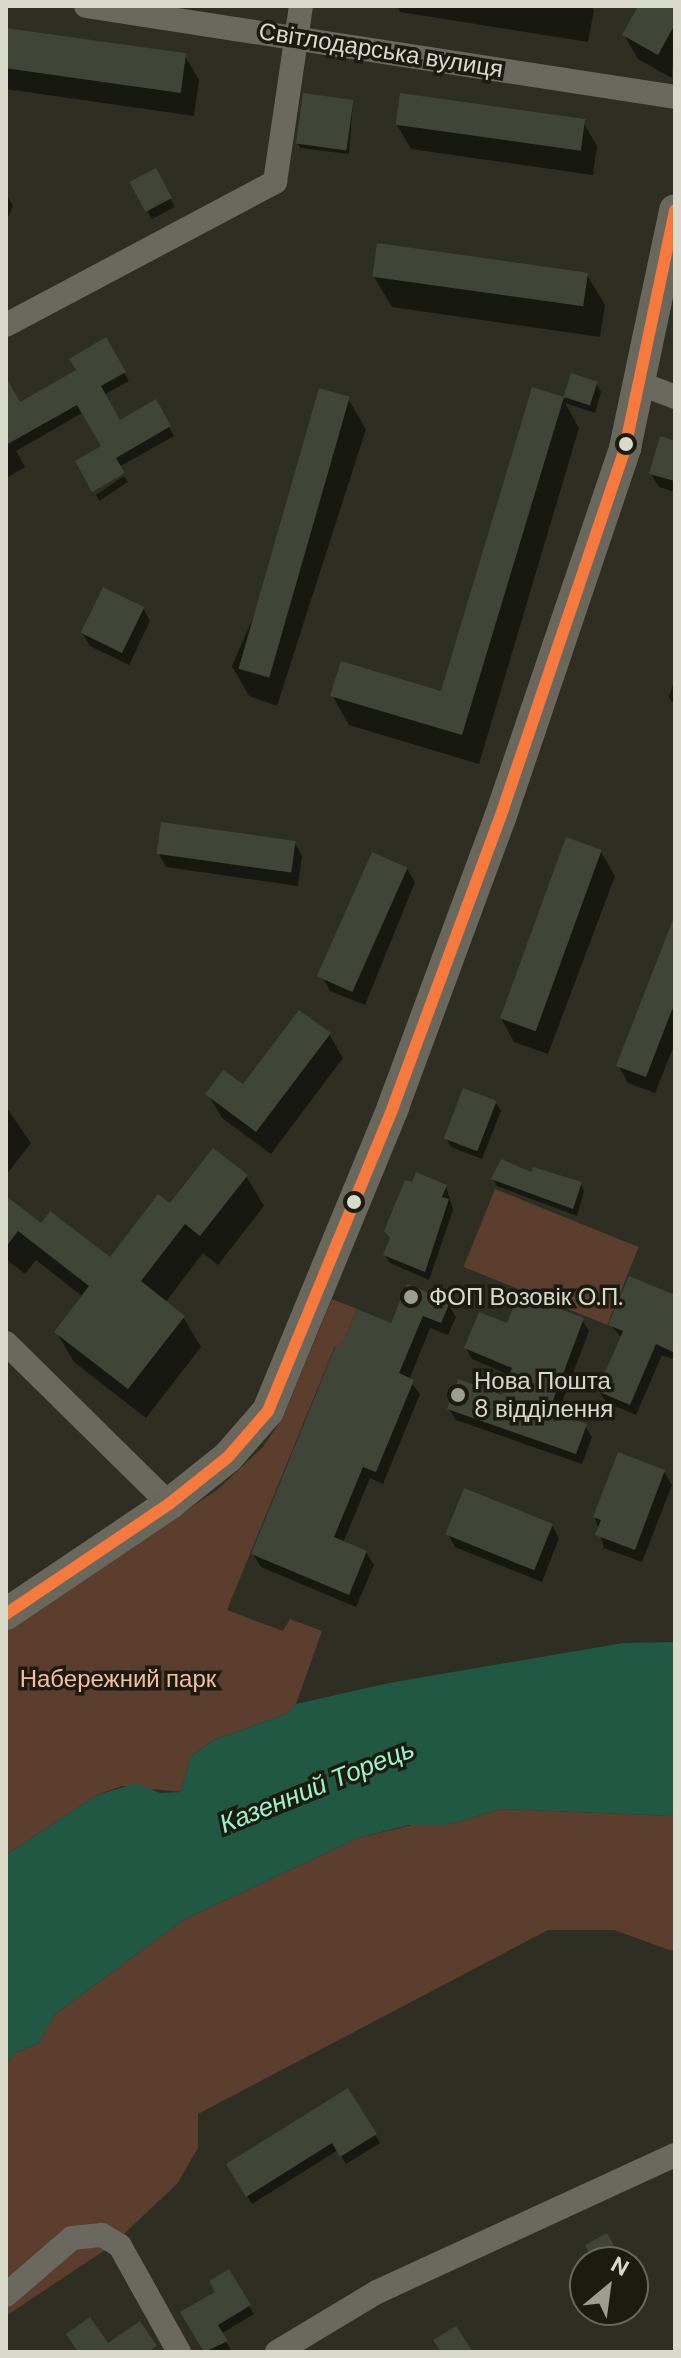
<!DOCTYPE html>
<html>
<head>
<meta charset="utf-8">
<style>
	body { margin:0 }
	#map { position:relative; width:681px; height:2358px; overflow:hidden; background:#2e2e22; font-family:"DM Sans",sans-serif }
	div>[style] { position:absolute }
	.green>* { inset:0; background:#5b3e2e; transform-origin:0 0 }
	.water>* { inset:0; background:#205844 }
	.shadow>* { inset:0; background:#0007; transform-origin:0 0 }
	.building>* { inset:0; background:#3f4537; transform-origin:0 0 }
	.minor>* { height:24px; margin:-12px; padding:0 12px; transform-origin:12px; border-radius:12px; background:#6a685f }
	.major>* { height:32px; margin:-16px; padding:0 16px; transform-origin:16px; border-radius:16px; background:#6a685d }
	.bus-1>* { height:12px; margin:-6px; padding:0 6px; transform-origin:6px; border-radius:6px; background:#f6793e }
	.dots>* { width:22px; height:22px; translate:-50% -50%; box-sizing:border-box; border:4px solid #1b1b10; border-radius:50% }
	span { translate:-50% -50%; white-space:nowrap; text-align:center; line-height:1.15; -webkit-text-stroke:7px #1b1b10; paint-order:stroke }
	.street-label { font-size:24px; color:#dadacb }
	.poi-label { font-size:24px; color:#dadacb }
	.left { translate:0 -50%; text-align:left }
	.park-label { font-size:24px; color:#f9bc9e }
	.water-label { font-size:26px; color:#98f4cf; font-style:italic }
	.frame { position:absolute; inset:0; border:8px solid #dadacb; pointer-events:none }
	.north { position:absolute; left:569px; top:2246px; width:80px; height:80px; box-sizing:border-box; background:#1b1b10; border:2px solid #67675b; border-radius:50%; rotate:29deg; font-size:22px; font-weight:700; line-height:32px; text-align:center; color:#dadacb }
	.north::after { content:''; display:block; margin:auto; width:28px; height:36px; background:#9e9e90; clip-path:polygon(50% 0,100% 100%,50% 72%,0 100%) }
</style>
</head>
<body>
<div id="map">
	<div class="green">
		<div style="left:495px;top:1189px;width:155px;height:84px;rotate:22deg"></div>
		<div style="clip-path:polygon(332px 1299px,357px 1309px,341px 1346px,335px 1346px,227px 1610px,283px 1631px,290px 1619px,322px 1631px,296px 1704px,289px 1713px,214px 1740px,191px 1756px,181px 1792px,122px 1786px,97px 1795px,6px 1855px,6px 1629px,217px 1490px,263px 1447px,283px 1417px)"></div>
		<div style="clip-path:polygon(501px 1809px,675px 1816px,675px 1952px,614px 1930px,548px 1930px,198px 2114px,198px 2148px,177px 2184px,111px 2246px,6px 2316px,6px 2064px,15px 2053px,39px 2043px,54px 2015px,183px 1920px,358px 1838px,412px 1825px,447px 1825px)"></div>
	</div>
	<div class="water">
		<div style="clip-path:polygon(675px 1642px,675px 1816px,501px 1809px,447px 1825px,409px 1825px,358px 1838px,183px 1920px,54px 2015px,39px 2043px,15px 2053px,6px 2064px,6px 1855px,97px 1795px,137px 1783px,160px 1793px,181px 1792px,191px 1756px,214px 1740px,289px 1713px,296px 1704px,389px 1683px,623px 1643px)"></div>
	</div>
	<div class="shadow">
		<div style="clip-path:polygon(397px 6px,591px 6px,594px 10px,588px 42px,400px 12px)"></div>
		<div style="clip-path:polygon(640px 6px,675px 6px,672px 78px,638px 59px,624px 35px)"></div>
		<div style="clip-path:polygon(6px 30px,185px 56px,199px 80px,194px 116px,6px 89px)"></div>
		<div style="clip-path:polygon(353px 102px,349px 154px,300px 148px,298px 144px)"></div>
		<div style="clip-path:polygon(583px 122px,597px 146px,593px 175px,411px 149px,397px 125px)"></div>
		<div style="left:155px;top:170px;width:42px;height:26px;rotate:62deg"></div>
		<div style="clip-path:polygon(6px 193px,13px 206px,6px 222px)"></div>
		<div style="clip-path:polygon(587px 275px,605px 305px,600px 337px,392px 307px,374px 277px)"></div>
		<div style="clip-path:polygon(105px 340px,129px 381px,104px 395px,120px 422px,155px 402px,174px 436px,119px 467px,84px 412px,16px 451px,25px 467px,6px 478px,6px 381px,19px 405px,79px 371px)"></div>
		<div style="clip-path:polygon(572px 376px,596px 383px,601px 392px,595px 413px,565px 403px,579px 428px,479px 764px,349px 725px,332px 695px,442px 693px,533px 390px,565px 399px)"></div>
		<div style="clip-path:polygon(348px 399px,366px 429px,277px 706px,249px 696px,232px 666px)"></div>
		<div style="clip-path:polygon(675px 443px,675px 492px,659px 487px,651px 474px)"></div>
		<div style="left:124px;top:476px;width:7px;height:34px;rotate:56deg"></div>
		<div style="clip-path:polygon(143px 608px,150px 621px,129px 665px,90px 646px,82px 633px)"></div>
		<div style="clip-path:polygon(675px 678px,675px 707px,669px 697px)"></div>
		<div style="clip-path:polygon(295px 843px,302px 856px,298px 886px,166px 867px,159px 854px)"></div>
		<div style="clip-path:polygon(601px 852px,615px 876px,548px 1054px,514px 1042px,501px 1018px)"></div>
		<div style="clip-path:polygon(407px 869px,415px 882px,365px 1005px,330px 991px,323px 978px)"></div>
		<div style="clip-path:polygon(675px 920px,675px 1043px,655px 1093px,628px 1083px,618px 1065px)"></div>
		<div style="clip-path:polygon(329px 1034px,343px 1058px,271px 1154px,222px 1118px,208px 1094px,244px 1087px)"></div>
		<div style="clip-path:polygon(496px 1103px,501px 1111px,482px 1159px,451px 1147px,446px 1138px)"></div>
		<div style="clip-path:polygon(6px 1107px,31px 1143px,6px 1175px)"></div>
		<div style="clip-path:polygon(246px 1176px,264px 1206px,218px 1265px,203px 1253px,165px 1303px,183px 1317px,201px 1347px,146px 1418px,74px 1362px,56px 1332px,83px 1297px,36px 1260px,25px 1274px,6px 1259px,6px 1199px,41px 1226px,110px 1260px,170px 1206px)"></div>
		<div style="clip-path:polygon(493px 1179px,580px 1183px,584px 1191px,577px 1216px,497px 1186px)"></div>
		<div style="clip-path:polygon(446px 1186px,453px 1210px,429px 1280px,390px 1263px,385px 1255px)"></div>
		<div style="clip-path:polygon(675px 1297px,675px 1360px,662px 1355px,636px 1415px,606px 1402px,599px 1391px,622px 1338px,610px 1325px)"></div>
		<div style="clip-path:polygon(448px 1304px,456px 1317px,448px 1335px,430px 1328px,409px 1380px,420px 1394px,383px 1484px,370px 1478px,343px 1543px,366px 1552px,374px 1565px,356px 1607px,261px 1567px,253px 1554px,392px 1326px)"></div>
		<div style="clip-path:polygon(582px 1320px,589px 1331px,557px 1416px,585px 1426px,592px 1437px,582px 1464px,456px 1420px,449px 1409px,503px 1398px,512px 1376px,472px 1359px,466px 1348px)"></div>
		<div style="clip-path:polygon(664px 1472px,672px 1485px,642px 1562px,604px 1548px,595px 1517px)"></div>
		<div style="clip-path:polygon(552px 1525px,559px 1538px,542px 1582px,455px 1547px,448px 1534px)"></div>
		<div style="clip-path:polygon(347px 2091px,380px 2143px,346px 2164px,338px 2150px,252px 2204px,228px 2165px)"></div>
		<div style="clip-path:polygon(228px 2272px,254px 2314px,221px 2334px,231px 2350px,206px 2352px,183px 2313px,217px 2293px)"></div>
		<div style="clip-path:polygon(633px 2285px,643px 2302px,633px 2308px)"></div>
	</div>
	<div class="building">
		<div style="clip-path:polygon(638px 6px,675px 6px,675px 24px,658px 55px,622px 35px)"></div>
		<div style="left:6px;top:28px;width:182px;height:40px;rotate:8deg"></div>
		<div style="left:303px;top:93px;width:51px;height:51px;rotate:8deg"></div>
		<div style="left:400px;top:93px;width:187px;height:32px;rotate:8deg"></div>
		<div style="left:156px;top:168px;width:34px;height:30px;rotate:62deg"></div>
		<div style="left:377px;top:243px;width:213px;height:34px;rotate:8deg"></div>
		<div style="clip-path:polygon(106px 337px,126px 372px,101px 386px,120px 420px,156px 399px,171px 426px,116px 458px,125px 473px,92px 492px,75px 461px,101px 446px,77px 405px,6px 445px,6px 377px,20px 402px,76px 370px,69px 359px)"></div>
		<div style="left:571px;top:373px;width:28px;height:25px;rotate:18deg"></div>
		<div style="clip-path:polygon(532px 387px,564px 397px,462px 735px,330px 696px,341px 661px,441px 691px)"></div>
		<div style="left:319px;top:388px;width:32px;height:292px;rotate:16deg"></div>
		<div style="clip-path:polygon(660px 436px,675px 441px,675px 481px,649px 474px)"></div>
		<div style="left:103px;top:587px;width:46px;height:51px;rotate:26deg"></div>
		<div style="left:161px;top:822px;width:136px;height:32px;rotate:8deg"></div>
		<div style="left:566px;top:837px;width:38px;height:193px;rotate:20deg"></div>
		<div style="left:372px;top:852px;width:39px;height:136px;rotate:24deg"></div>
		<div style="clip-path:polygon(674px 917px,675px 1002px,646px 1077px,616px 1066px)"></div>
		<div style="clip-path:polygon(299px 1010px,331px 1033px,256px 1132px,205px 1094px,223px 1070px,243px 1084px)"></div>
		<div style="left:463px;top:1088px;width:36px;height:54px;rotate:21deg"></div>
		<div style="clip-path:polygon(213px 1148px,248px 1175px,200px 1236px,185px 1224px,141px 1281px,185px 1316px,128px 1389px,54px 1332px,89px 1286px,18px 1231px,6px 1247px,6px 1196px,41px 1223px,50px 1211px,110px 1257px,158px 1194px,170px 1203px)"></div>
		<div style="clip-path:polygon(501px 1159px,531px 1172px,533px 1167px,582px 1182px,573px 1209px,491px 1179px)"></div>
		<div style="clip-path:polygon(416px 1172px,447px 1185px,442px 1197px,449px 1199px,425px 1272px,383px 1255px,390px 1238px,384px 1231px,405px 1180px,412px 1182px)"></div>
		<div style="clip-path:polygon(629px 1276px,675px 1295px,675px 1353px,656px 1344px,630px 1405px,597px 1391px,623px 1331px,608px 1325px)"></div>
		<div style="clip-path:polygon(407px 1284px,450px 1302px,441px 1323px,423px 1316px,399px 1373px,414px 1380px,376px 1472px,363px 1467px,334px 1537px,367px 1551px,349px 1595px,251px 1554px,336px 1345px,341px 1346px,357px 1309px,391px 1323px)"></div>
		<div style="clip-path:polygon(519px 1293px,584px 1318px,549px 1411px,587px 1424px,576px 1454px,447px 1409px,458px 1379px,502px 1395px,512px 1368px,464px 1348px,479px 1312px,507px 1323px)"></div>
		<div style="clip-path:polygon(618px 1452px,665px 1470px,635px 1550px,595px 1535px,601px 1520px,593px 1517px)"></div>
		<div style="left:464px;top:1488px;width:96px;height:50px;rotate:22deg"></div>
		<div style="clip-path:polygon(348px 2088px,377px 2134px,340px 2157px,332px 2143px,246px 2197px,226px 2164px)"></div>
		<div style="clip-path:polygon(607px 2233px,623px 2262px,594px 2262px,585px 2245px)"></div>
		<div style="clip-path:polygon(229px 2269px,251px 2305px,218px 2325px,228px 2341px,204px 2352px,180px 2312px,215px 2292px,209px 2281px)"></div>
		<div style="clip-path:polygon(90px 2317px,108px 2343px,140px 2321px,157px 2346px,148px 2352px,78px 2352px,66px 2334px)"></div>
		<div style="clip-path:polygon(456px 2326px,473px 2352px,441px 2352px,433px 2340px)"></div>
	</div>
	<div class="minor">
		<div style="left:86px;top:6px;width:596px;rotate:8.78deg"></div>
		<div style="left:6px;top:325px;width:305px;rotate:-28deg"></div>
		<div style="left:275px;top:182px;width:178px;rotate:-81.6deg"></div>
		<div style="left:639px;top:383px;width:39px;rotate:21deg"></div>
		<div style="left:6px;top:1343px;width:229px;rotate:44.6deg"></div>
		<div style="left:6px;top:2295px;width:87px;rotate:-40.8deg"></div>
		<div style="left:72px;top:2238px;width:30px;rotate:-6deg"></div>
		<div style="left:102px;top:2235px;width:21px;rotate:31deg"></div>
		<div style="left:120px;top:2246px;width:121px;rotate:60.9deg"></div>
		<div style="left:277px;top:2352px;width:117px;rotate:-31deg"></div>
		<div style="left:377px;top:2292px;width:328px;rotate:-24.7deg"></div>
	</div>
	<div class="major">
		<div style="left:6px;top:1614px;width:197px;rotate:-34deg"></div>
		<div style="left:169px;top:1504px;width:75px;rotate:-38.5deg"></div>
		<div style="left:228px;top:1457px;width:61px;rotate:-49deg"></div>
		<div style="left:268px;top:1411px;width:329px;rotate:-67.6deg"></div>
		<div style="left:393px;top:1107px;width:308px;rotate:-69.7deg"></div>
		<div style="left:500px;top:818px;width:391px;rotate:-71.3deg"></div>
		<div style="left:625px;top:448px;width:243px;rotate:-78.1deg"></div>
	</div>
	<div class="bus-1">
		<div style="left:6px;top:1614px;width:197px;rotate:-34deg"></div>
		<div style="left:169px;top:1504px;width:75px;rotate:-38.5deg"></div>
		<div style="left:228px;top:1457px;width:61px;rotate:-49deg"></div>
		<div style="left:268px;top:1411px;width:329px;rotate:-67.6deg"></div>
		<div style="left:393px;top:1107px;width:308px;rotate:-69.7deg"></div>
		<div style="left:500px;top:818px;width:391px;rotate:-71.3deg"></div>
		<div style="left:625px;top:448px;width:243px;rotate:-78.1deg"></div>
	</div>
	<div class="dots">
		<div style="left:626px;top:444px;background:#dadacb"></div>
		<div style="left:354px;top:1202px;background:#dadacb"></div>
		<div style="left:411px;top:1297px;background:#9e9e90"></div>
		<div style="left:458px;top:1395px;background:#9e9e90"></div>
	</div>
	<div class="street-label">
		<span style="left:381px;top:50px;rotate:9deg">Світлодарська вулиця</span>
	</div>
	<div class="poi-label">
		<span class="left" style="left:429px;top:1297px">ФОП Возовік О.П.</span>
		<span class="left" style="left:474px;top:1395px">Нова Пошта<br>8 відділення</span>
	</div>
	<div class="park-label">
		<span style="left:118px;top:1679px">Набережний парк</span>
	</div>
	<div class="water-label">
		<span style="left:317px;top:1787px;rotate:-22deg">Казенний Торець</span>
	</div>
	<div class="frame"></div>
	<div class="north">N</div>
</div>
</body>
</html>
